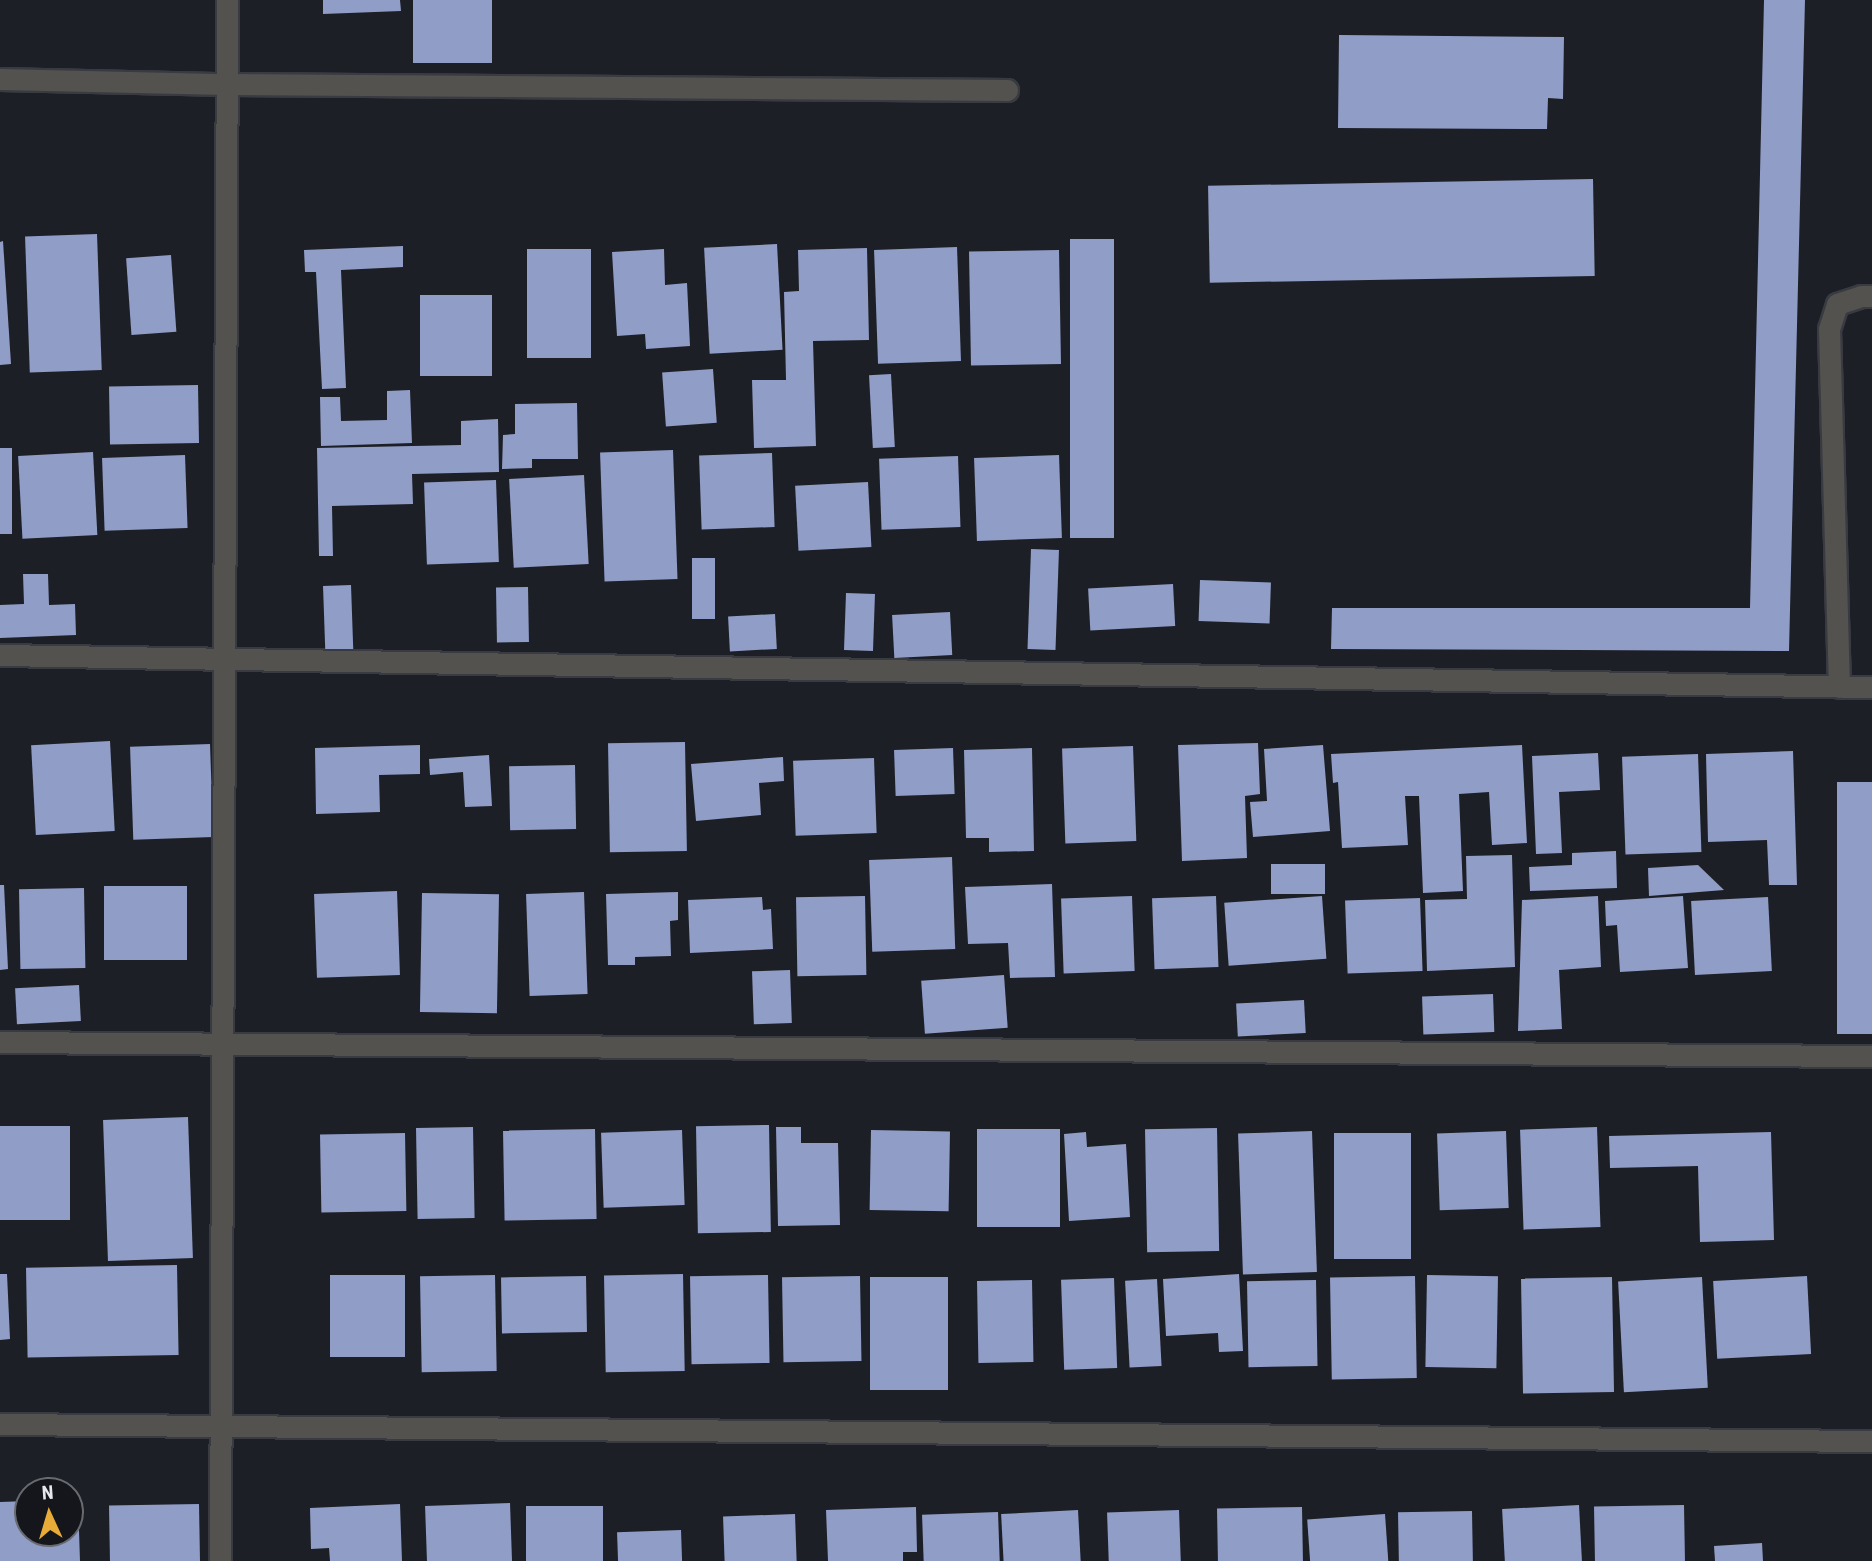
<!DOCTYPE html>
<html>
<head>
<meta charset="utf-8">
<style>
	body { margin:0 }
	#map { position:relative; width:1872px; height:1561px; overflow:hidden; background:#1d1f26; font-family:"Roboto Condensed",sans-serif }
	div>[style] { position:absolute }
	.building>* { inset:0; background:#909dc7; transform-origin:0 0 }
	.roads { filter:drop-shadow(2px 0 #393b42) drop-shadow(-2px 0 #393b42) drop-shadow(0 2px #393b42) drop-shadow(0 -2px #393b42) }
	.minor>* { height:21px; margin:-10.5px; padding:0 10.5px; transform-origin:10.5px; border-radius:10.5px; background:#54524f }
	span { translate:-50% -50%; white-space:nowrap; text-align:center; line-height:1.15; -webkit-text-stroke:7px #14161c; paint-order:stroke }
	.north { position:absolute; left:14px; top:1477px; width:70px; height:70px; box-sizing:border-box; background:#14161c; border:2px solid #686a70; border-radius:50%; rotate:356deg; font-size:19px; font-weight:700; line-height:28px; text-align:center; color:#e7e8ed }
	.north::after { content:''; display:block; margin:auto; width:24px; height:32px; background:#e9ab38; clip-path:polygon(50% 0,100% 100%,50% 72%,0 100%) }
</style>
</head>
<body>
<div id="map">
	<div class="building">
		<div style="clip-path:polygon(323px 0,400px 0,401px 11px,323px 14px)"></div>
		<div style="left:413px;top:0;width:79px;height:63px"></div>
		<div style="clip-path:polygon(1764px 0,1805px 0,1789px 651px,1331px 649px,1332px 608px,1750px 608px)"></div>
		<div style="clip-path:polygon(1339px 35px,1564px 37px,1563px 99px,1548px 98px,1547px 129px,1338px 128px)"></div>
		<div style="left:1593px;top:179px;width:97px;height:385px;rotate:89deg"></div>
		<div style="left:97px;top:234px;width:136px;height:72px;rotate:88deg"></div>
		<div style="left:1070px;top:239px;width:44px;height:299px"></div>
		<div style="clip-path:polygon(3px 241px,11px 364px,0 365px,0 242px)"></div>
		<div style="left:777px;top:244px;width:106px;height:73px;rotate:87deg"></div>
		<div style="clip-path:polygon(403px 246px,403px 267px,341px 270px,346px 388px,322px 389px,316px 272px,305px 272px,304px 250px)"></div>
		<div style="left:957px;top:247px;width:114px;height:83px;rotate:88deg"></div>
		<div style="clip-path:polygon(867px 248px,869px 340px,813px 341px,816px 446px,754px 448px,752px 380px,786px 380px,784px 292px,799px 291px,798px 250px)"></div>
		<div style="left:527px;top:249px;width:64px;height:109px"></div>
		<div style="clip-path:polygon(664px 249px,665px 285px,687px 283px,690px 346px,646px 349px,645px 334px,617px 336px,612px 252px)"></div>
		<div style="left:1059px;top:250px;width:114px;height:90px;rotate:89deg"></div>
		<div style="left:171px;top:255px;width:77px;height:45px;rotate:86deg"></div>
		<div style="left:420px;top:295px;width:72px;height:81px"></div>
		<div style="left:713px;top:369px;width:54px;height:51px;rotate:86deg"></div>
		<div style="left:891px;top:374px;width:73px;height:22px;rotate:87deg"></div>
		<div style="left:198px;top:385px;width:58px;height:89px;rotate:89deg"></div>
		<div style="clip-path:polygon(410px 390px,412px 443px,321px 446px,320px 397px,340px 397px,341px 421px,387px 420px,387px 391px)"></div>
		<div style="clip-path:polygon(577px 403px,578px 459px,532px 459px,532px 468px,502px 469px,503px 435px,515px 434px,515px 404px)"></div>
		<div style="clip-path:polygon(498px 419px,499px 472px,412px 474px,413px 504px,332px 506px,333px 556px,319px 556px,317px 448px,461px 445px,461px 421px)"></div>
		<div style="left:0;top:448px;width:12px;height:86px"></div>
		<div style="left:673px;top:450px;width:129px;height:73px;rotate:88deg"></div>
		<div style="left:93px;top:452px;width:83px;height:75px;rotate:87deg"></div>
		<div style="left:772px;top:453px;width:74px;height:73px;rotate:88deg"></div>
		<div style="left:185px;top:455px;width:73px;height:83px;rotate:88deg"></div>
		<div style="left:1059px;top:455px;width:83px;height:85px;rotate:88deg"></div>
		<div style="left:958px;top:456px;width:71px;height:79px;rotate:88deg"></div>
		<div style="left:584px;top:475px;width:89px;height:75px;rotate:87deg"></div>
		<div style="left:496px;top:480px;width:82px;height:72px;rotate:88deg"></div>
		<div style="left:868px;top:482px;width:65px;height:73px;rotate:87deg"></div>
		<div style="left:1031px;top:549px;width:28px;height:100px;rotate:2deg"></div>
		<div style="left:692px;top:558px;width:23px;height:61px"></div>
		<div style="clip-path:polygon(23px 574px,48px 574px,49px 605px,75px 604px,76px 635px,0 638px,0 605px,24px 604px)"></div>
		<div style="left:1200px;top:580px;width:71px;height:41px;rotate:2deg"></div>
		<div style="left:1173px;top:584px;width:42px;height:85px;rotate:87deg"></div>
		<div style="left:351px;top:585px;width:65px;height:28px;rotate:88deg"></div>
		<div style="left:528px;top:587px;width:55px;height:32px;rotate:89deg"></div>
		<div style="left:846px;top:593px;width:29px;height:57px;rotate:2deg"></div>
		<div style="left:950px;top:612px;width:43px;height:58px;rotate:87deg"></div>
		<div style="left:775px;top:614px;width:35px;height:47px;rotate:87deg"></div>
		<div style="left:110px;top:741px;width:90px;height:79px;rotate:87deg"></div>
		<div style="left:685px;top:742px;width:109px;height:77px;rotate:89deg"></div>
		<div style="clip-path:polygon(1258px 743px,1260px 794px,1245px 796px,1247px 858px,1182px 861px,1178px 745px)"></div>
		<div style="left:210px;top:744px;width:93px;height:80px;rotate:88deg"></div>
		<div style="clip-path:polygon(420px 745px,420px 774px,379px 775px,380px 812px,316px 814px,315px 748px)"></div>
		<div style="clip-path:polygon(1323px 745px,1330px 831px,1253px 837px,1250px 802px,1267px 801px,1264px 749px)"></div>
		<div style="clip-path:polygon(1522px 745px,1527px 843px,1492px 845px,1489px 792px,1459px 794px,1463px 891px,1423px 893px,1419px 796px,1405px 796px,1408px 845px,1342px 848px,1338px 782px,1333px 783px,1331px 754px)"></div>
		<div style="left:1133px;top:746px;width:95px;height:71px;rotate:88deg"></div>
		<div style="left:953px;top:748px;width:46px;height:59px;rotate:88deg"></div>
		<div style="clip-path:polygon(1032px 748px,1034px 851px,989px 852px,989px 838px,966px 838px,964px 750px)"></div>
		<div style="clip-path:polygon(1793px 751px,1797px 885px,1769px 885px,1767px 840px,1708px 842px,1706px 754px)"></div>
		<div style="clip-path:polygon(1598px 753px,1600px 790px,1559px 792px,1562px 853px,1536px 854px,1532px 756px)"></div>
		<div style="left:1698px;top:754px;width:98px;height:76px;rotate:88deg"></div>
		<div style="clip-path:polygon(489px 755px,492px 806px,465px 807px,463px 772px,430px 775px,429px 759px)"></div>
		<div style="clip-path:polygon(783px 757px,784px 781px,759px 783px,761px 815px,696px 821px,691px 764px)"></div>
		<div style="left:874px;top:758px;width:75px;height:81px;rotate:88deg"></div>
		<div style="left:575px;top:765px;width:64px;height:66px;rotate:89deg"></div>
		<div style="left:1872px;top:782px;width:252px;height:35px;rotate:90deg"></div>
		<div style="clip-path:polygon(1616px 851px,1617px 888px,1530px 891px,1529px 867px,1572px 865px,1572px 853px)"></div>
		<div style="clip-path:polygon(1512px 855px,1515px 967px,1427px 971px,1425px 900px,1467px 899px,1466px 856px)"></div>
		<div style="left:952px;top:857px;width:92px;height:83px;rotate:88deg"></div>
		<div style="left:1325px;top:864px;width:30px;height:54px;rotate:90deg"></div>
		<div style="clip-path:polygon(1698px 865px,1724px 890px,1649px 896px,1648px 868px)"></div>
		<div style="clip-path:polygon(1052px 884px,1055px 977px,1010px 978px,1008px 943px,968px 944px,965px 887px)"></div>
		<div style="clip-path:polygon(0 885px,4px 885px,8px 969px,0 970px)"></div>
		<div style="left:104px;top:886px;width:83px;height:74px"></div>
		<div style="left:84px;top:888px;width:80px;height:65px;rotate:89deg"></div>
		<div style="left:397px;top:891px;width:84px;height:83px;rotate:88deg"></div>
		<div style="left:584px;top:892px;width:102px;height:58px;rotate:88deg"></div>
		<div style="clip-path:polygon(678px 892px,678px 920px,670px 921px,671px 956px,635px 957px,635px 965px,608px 965px,606px 894px)"></div>
		<div style="left:422px;top:893px;width:77px;height:119px;rotate:1deg"></div>
		<div style="left:865px;top:896px;width:79px;height:69px;rotate:89deg"></div>
		<div style="left:1132px;top:896px;width:75px;height:71px;rotate:88deg"></div>
		<div style="left:1216px;top:896px;width:71px;height:64px;rotate:88deg"></div>
		<div style="left:1322px;top:896px;width:63px;height:98px;rotate:86deg"></div>
		<div style="clip-path:polygon(1598px 896px,1601px 967px,1559px 970px,1562px 1029px,1518px 1031px,1522px 900px)"></div>
		<div style="clip-path:polygon(1683px 896px,1688px 968px,1620px 972px,1617px 925px,1606px 926px,1605px 901px)"></div>
		<div style="clip-path:polygon(762px 897px,763px 910px,771px 909px,773px 949px,690px 953px,688px 900px)"></div>
		<div style="left:1768px;top:897px;width:74px;height:77px;rotate:87deg"></div>
		<div style="left:1420px;top:898px;width:73px;height:75px;rotate:88deg"></div>
		<div style="left:790px;top:970px;width:53px;height:38px;rotate:88deg"></div>
		<div style="left:1004px;top:975px;width:53px;height:83px;rotate:86deg"></div>
		<div style="left:79px;top:985px;width:36px;height:64px;rotate:87deg"></div>
		<div style="left:1493px;top:994px;width:38px;height:71px;rotate:88deg"></div>
		<div style="left:1304px;top:1000px;width:33px;height:68px;rotate:87deg"></div>
		<div style="left:188px;top:1117px;width:141px;height:85px;rotate:88deg"></div>
		<div style="left:769px;top:1125px;width:107px;height:73px;rotate:89deg"></div>
		<div style="left:0;top:1126px;width:70px;height:94px"></div>
		<div style="left:473px;top:1127px;width:91px;height:57px;rotate:89deg"></div>
		<div style="clip-path:polygon(776px 1127px,801px 1127px,801px 1143px,838px 1143px,840px 1225px,778px 1226px)"></div>
		<div style="left:1597px;top:1127px;width:100px;height:77px;rotate:88deg"></div>
		<div style="left:1217px;top:1128px;width:123px;height:72px;rotate:89deg"></div>
		<div style="left:595px;top:1129px;width:90px;height:92px;rotate:89deg"></div>
		<div style="left:1060px;top:1129px;width:98px;height:83px;rotate:90deg"></div>
		<div style="left:682px;top:1130px;width:75px;height:81px;rotate:88deg"></div>
		<div style="left:871px;top:1130px;width:79px;height:80px;rotate:1deg"></div>
		<div style="left:1312px;top:1131px;width:141px;height:74px;rotate:88deg"></div>
		<div style="left:1506px;top:1131px;width:77px;height:69px;rotate:88deg"></div>
		<div style="clip-path:polygon(1086px 1132px,1087px 1147px,1126px 1144px,1130px 1217px,1069px 1221px,1064px 1134px)"></div>
		<div style="clip-path:polygon(1771px 1132px,1774px 1240px,1700px 1242px,1698px 1166px,1610px 1168px,1609px 1136px)"></div>
		<div style="left:405px;top:1133px;width:78px;height:85px;rotate:89deg"></div>
		<div style="left:1411px;top:1133px;width:126px;height:77px;rotate:90deg"></div>
		<div style="left:177px;top:1265px;width:90px;height:151px;rotate:89deg"></div>
		<div style="clip-path:polygon(0 1274px,7px 1274px,10px 1339px,0 1340px)"></div>
		<div style="left:683px;top:1274px;width:97px;height:79px;rotate:89deg"></div>
		<div style="clip-path:polygon(1239px 1274px,1243px 1351px,1219px 1352px,1218px 1333px,1166px 1336px,1163px 1279px)"></div>
		<div style="left:330px;top:1275px;width:75px;height:82px"></div>
		<div style="left:495px;top:1275px;width:96px;height:75px;rotate:89deg"></div>
		<div style="left:768px;top:1275px;width:88px;height:78px;rotate:89deg"></div>
		<div style="left:1427px;top:1275px;width:71px;height:92px;rotate:1deg"></div>
		<div style="left:586px;top:1276px;width:56px;height:85px;rotate:89deg"></div>
		<div style="left:860px;top:1276px;width:85px;height:78px;rotate:89deg"></div>
		<div style="left:1415px;top:1276px;width:102px;height:85px;rotate:89deg"></div>
		<div style="left:1807px;top:1276px;width:78px;height:94px;rotate:87deg"></div>
		<div style="left:870px;top:1277px;width:78px;height:113px"></div>
		<div style="left:1612px;top:1277px;width:115px;height:91px;rotate:89deg"></div>
		<div style="left:1702px;top:1277px;width:111px;height:84px;rotate:87deg"></div>
		<div style="left:1114px;top:1278px;width:90px;height:53px;rotate:88deg"></div>
		<div style="left:1157px;top:1279px;width:87px;height:32px;rotate:87deg"></div>
		<div style="left:1032px;top:1280px;width:82px;height:55px;rotate:89deg"></div>
		<div style="left:1316px;top:1280px;width:86px;height:69px;rotate:89deg"></div>
		<div style="clip-path:polygon(70px 1500px,78px 1500px,80px 1561px,0 1561px,0 1502px,28px 1501px,28px 1533px,70px 1533px)"></div>
		<div style="left:510px;top:1503px;width:58px;height:85px;rotate:88deg"></div>
		<div style="left:199px;top:1504px;width:57px;height:90px;rotate:89deg"></div>
		<div style="clip-path:polygon(400px 1504px,402px 1561px,330px 1561px,329px 1548px,311px 1549px,310px 1508px)"></div>
		<div style="left:1579px;top:1505px;width:56px;height:77px;rotate:87deg"></div>
		<div style="left:1684px;top:1505px;width:56px;height:90px;rotate:89deg"></div>
		<div style="left:603px;top:1506px;width:55px;height:77px;rotate:90deg"></div>
		<div style="clip-path:polygon(916px 1507px,917px 1552px,903px 1552px,903px 1561px,828px 1561px,826px 1510px)"></div>
		<div style="left:1302px;top:1507px;width:54px;height:85px;rotate:89deg"></div>
		<div style="left:1078px;top:1510px;width:51px;height:77px;rotate:87deg"></div>
		<div style="left:1179px;top:1510px;width:51px;height:72px;rotate:88deg"></div>
		<div style="left:1472px;top:1511px;width:50px;height:74px;rotate:89deg"></div>
		<div style="left:998px;top:1512px;width:49px;height:76px;rotate:88deg"></div>
		<div style="left:795px;top:1514px;width:47px;height:72px;rotate:88deg"></div>
		<div style="left:1385px;top:1514px;width:47px;height:78px;rotate:86deg"></div>
		<div style="left:681px;top:1530px;width:31px;height:64px;rotate:88deg"></div>
		<div style="clip-path:polygon(1762px 1543px,1763px 1561px,1715px 1561px,1714px 1546px)"></div>
	</div>
	<div class="roads">
		<div class="minor">
			<div style="left:0;top:79px;width:226px;rotate:1.3deg"></div>
			<div style="left:226px;top:84px;width:781px;rotate:0.44deg"></div>
			<div style="left:0;top:655px;width:1872px;rotate:0.98deg"></div>
			<div style="left:1839px;top:687px;width:358px;rotate:-91.6deg"></div>
			<div style="left:1829px;top:329px;width:26px;rotate:-72deg"></div>
			<div style="left:1837px;top:304px;width:25px;rotate:-18deg"></div>
			<div style="left:1861px;top:296px;width:11px"></div>
			<div style="left:0;top:1042px;width:1872px;rotate:0.43deg"></div>
			<div style="left:0;top:1424px;width:1872px;rotate:0.52deg"></div>
			<div style="left:220px;top:1561px;width:1561px;rotate:-89.74deg"></div>
		</div>
	</div>
	<div class="north">N</div>
</div>
</body>
</html>
